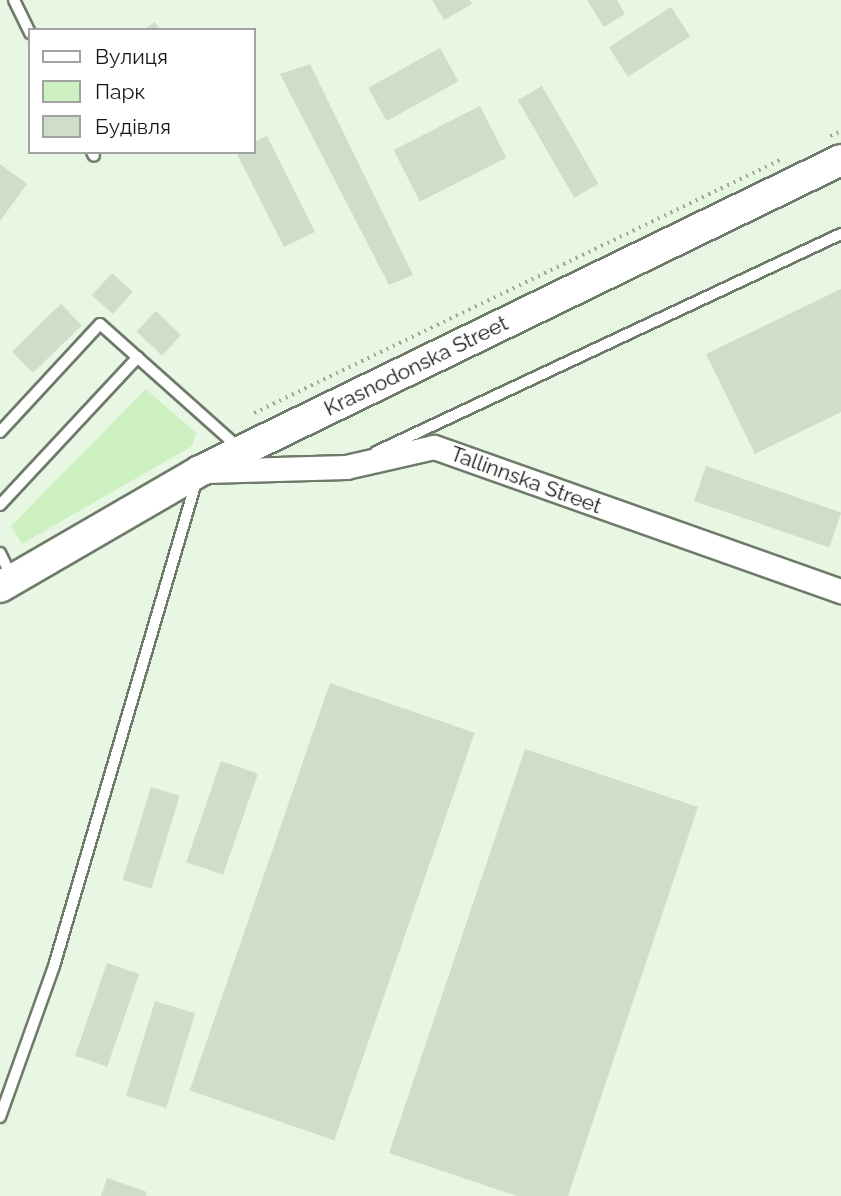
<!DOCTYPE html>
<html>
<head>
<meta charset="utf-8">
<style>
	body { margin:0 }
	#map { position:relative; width:841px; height:1196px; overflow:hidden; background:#e8f7e3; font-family:Raleway,sans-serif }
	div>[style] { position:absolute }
	.green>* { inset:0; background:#ccf0bf }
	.building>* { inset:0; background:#cfddca; transform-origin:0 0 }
	.path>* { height:3.5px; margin-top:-1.75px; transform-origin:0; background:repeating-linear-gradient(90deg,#9da999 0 2px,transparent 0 7px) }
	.roads { filter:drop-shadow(2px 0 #6e7b6a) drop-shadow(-2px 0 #6e7b6a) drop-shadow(0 2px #6e7b6a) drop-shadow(0 -2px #6e7b6a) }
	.service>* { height:10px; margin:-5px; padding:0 5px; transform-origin:5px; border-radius:5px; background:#fff }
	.tertiary>* { height:23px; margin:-11.5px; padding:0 11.5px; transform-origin:11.5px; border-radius:11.5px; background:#fff }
	.primary>* { height:30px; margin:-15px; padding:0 15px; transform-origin:15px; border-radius:15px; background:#fff }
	span { translate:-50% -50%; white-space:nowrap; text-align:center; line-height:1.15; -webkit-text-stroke:5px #fff; paint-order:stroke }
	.street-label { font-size:21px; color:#131812 }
	.legend { position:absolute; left:28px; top:28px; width:228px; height:126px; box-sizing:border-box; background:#fff; border:2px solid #a1a3a0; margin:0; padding:9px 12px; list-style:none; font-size:21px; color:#131812 }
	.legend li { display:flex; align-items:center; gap:14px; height:35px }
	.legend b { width:35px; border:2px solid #a1a3a0 }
</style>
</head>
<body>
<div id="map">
	<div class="green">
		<div style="clip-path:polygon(146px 389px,196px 433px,192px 446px,22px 544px,11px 526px)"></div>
	</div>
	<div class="building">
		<div style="clip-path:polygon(432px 0,470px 0,472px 4px,444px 20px)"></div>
		<div style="clip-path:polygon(587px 0,617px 0,625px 14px,604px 27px)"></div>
		<div style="left:671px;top:7px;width:35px;height:74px;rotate:57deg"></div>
		<div style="clip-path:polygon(155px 22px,160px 30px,143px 30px)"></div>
		<div style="left:440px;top:48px;width:38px;height:82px;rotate:61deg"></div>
		<div style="clip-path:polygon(310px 64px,413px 275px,389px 285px,280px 74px)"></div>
		<div style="left:542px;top:86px;width:113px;height:28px;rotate:60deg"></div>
		<div style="left:480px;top:106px;width:58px;height:97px;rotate:63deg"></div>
		<div style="clip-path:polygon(267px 136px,315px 232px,284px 247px,236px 152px,254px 152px,254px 142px)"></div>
		<div style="clip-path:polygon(0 164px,27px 184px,0 221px)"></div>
		<div style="left:112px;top:273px;width:28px;height:30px;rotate:42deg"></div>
		<div style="clip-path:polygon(841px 289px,841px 412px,755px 454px,706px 354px)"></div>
		<div style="left:61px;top:304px;width:30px;height:68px;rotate:46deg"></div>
		<div style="left:156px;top:311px;width:35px;height:28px;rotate:44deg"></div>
		<div style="left:706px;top:466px;width:143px;height:37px;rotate:19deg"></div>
		<div style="left:330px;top:683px;width:153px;height:431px;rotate:19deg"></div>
		<div style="clip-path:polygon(525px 749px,698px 807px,568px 1196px,517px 1196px,389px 1153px)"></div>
		<div style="left:221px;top:761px;width:39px;height:107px;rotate:19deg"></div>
		<div style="left:151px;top:787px;width:30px;height:97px;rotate:17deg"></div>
		<div style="left:107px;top:963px;width:34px;height:98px;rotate:19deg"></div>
		<div style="left:155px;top:1001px;width:42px;height:99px;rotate:17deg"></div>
		<div style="clip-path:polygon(107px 1178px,147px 1192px,146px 1196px,101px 1196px)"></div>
	</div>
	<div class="path">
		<div style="left:830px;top:136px;width:12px;rotate:-24deg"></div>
		<div style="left:254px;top:413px;width:586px;rotate:-25.69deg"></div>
	</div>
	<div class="roads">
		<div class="service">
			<div style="left:14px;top:0;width:37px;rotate:64deg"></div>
			<div style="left:92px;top:152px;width:4px;rotate:63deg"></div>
			<div style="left:0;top:432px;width:147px;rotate:-47.2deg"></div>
			<div style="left:100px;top:324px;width:186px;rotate:41.7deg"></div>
			<div style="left:376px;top:452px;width:514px;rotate:-25.12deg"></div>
			<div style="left:0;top:505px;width:202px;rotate:-47deg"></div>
			<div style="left:0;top:553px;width:28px;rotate:64deg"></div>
			<div style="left:0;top:1117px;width:160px;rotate:-70.3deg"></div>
			<div style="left:54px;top:966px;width:508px;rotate:-73.64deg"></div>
		</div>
		<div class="tertiary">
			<div style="left:206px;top:471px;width:140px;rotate:-1.6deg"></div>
			<div style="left:346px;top:467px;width:90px;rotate:-12.8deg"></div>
			<div style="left:434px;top:447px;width:432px;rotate:19.5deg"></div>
		</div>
		<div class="primary">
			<div style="left:0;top:587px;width:231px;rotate:-30.1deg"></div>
			<div style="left:200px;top:471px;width:712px;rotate:-25.88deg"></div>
		</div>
	</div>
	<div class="street-label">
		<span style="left:416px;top:366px;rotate:-26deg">Krasnodonska Street</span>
		<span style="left:526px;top:480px;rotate:20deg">Tallinnska Street</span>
	</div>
	<ul class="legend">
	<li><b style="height:9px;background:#fff"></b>Вулиця</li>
	<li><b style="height:19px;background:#ccf0bf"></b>Парк</li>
	<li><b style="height:19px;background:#cfddca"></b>Будівля</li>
	</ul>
</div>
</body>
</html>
